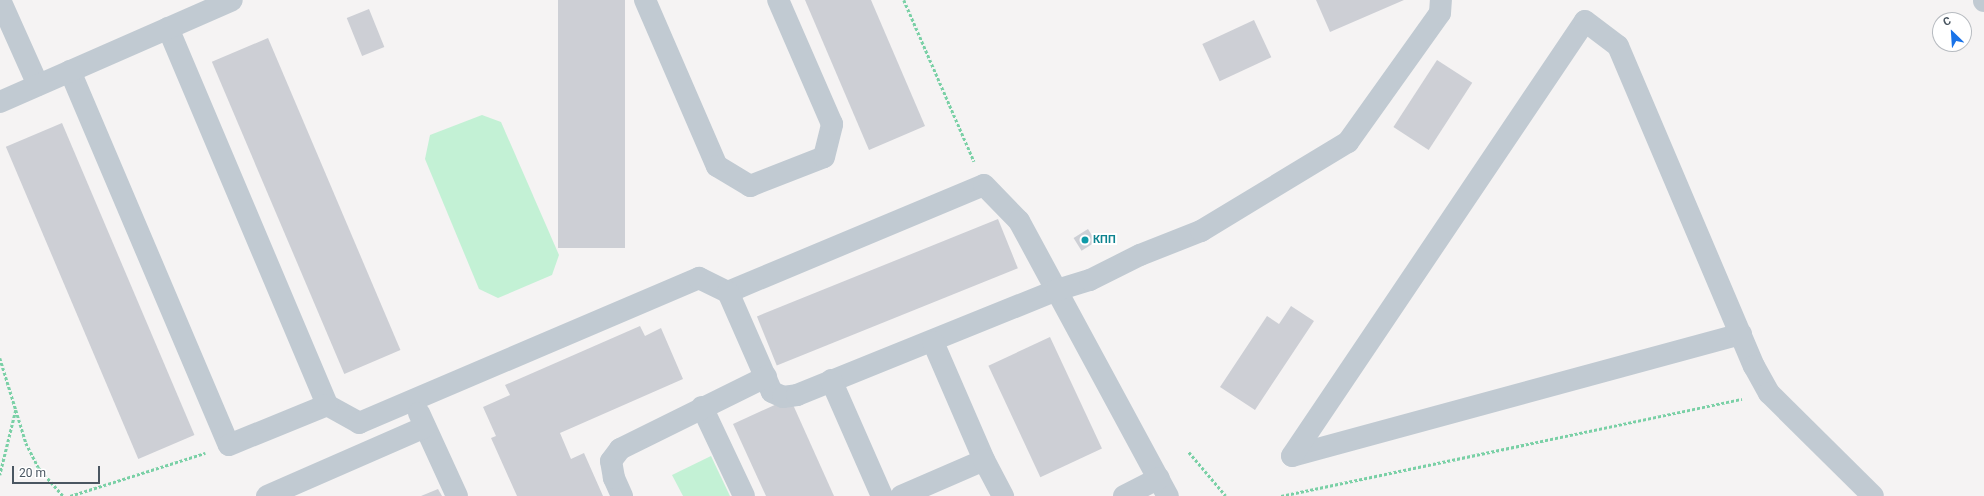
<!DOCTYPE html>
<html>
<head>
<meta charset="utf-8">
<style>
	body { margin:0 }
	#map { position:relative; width:1984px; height:496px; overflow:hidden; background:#f5f3f3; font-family:Roboto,sans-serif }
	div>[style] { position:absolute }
	.green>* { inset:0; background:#c3f1d5 }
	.building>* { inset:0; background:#cdcfd5; transform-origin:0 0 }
	.path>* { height:2.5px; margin-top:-1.25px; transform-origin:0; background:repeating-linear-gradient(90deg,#7ad0a6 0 3px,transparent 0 5px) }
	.minor>* { height:22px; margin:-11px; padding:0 11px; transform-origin:11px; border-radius:11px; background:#c1cad2 }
	.dots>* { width:11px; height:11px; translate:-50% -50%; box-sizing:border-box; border:2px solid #fff; border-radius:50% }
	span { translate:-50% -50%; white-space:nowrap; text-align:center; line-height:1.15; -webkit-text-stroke:4px #fff; paint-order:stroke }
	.culture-label { font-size:11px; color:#0d838f; font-weight:700 }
	.left { translate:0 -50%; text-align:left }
	.north { position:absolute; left:1932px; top:12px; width:40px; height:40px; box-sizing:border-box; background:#fff; border:1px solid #b7bbc0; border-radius:50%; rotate:335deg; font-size:11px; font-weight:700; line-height:16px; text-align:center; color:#4a5661 }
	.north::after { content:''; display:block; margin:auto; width:14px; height:18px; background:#1a73e8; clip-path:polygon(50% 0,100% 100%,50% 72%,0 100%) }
	.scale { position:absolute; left:12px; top:466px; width:88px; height:18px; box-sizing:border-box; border:2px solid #4a5661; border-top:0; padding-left:5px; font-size:12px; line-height:14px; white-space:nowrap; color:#4a5661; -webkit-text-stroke:3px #fff; paint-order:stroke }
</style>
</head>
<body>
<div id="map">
	<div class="green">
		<div style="clip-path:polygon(482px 115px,501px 122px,559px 255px,552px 275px,498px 298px,479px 289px,425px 159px,430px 135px)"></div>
		<div style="clip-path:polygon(711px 456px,730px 496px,683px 496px,672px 475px)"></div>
	</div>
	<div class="building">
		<div style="left:558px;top:0;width:67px;height:248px"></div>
		<div style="clip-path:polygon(805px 0,871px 0,925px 126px,869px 150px)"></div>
		<div style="clip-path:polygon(1316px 0,1404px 0,1330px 32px)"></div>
		<div style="left:369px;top:9px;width:41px;height:24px;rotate:68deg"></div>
		<div style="left:1254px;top:20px;width:41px;height:57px;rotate:65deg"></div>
		<div style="left:268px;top:38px;width:339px;height:61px;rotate:67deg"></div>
		<div style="left:1437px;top:60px;width:42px;height:80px;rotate:33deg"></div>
		<div style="left:62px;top:123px;width:339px;height:61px;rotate:67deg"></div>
		<div style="left:998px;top:219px;width:53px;height:260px;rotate:68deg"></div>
		<div style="left:1088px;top:229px;width:15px;height:17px;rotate:58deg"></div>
		<div style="clip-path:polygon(1291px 306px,1314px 321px,1255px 410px,1220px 387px,1267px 316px,1279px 324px)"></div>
		<div style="clip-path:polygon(640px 326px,645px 336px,661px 328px,683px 379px,560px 433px,571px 459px,584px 453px,603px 496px,517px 496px,491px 438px,496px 436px,483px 407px,510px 395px,505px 385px)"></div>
		<div style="left:1050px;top:337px;width:123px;height:68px;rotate:65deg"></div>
		<div style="clip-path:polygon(790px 398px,834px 496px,766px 496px,733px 424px)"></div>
		<div style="clip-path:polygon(438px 489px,442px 496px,421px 496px)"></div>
	</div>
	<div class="path">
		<div style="left:904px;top:0;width:176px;rotate:66.5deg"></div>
		<div style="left:0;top:358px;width:54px;rotate:72.9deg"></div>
		<div style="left:16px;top:410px;width:67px;rotate:103.8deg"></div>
		<div style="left:16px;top:410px;width:34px;rotate:73deg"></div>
		<div style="left:26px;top:443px;width:27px;rotate:63deg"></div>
		<div style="left:38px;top:467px;width:38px;rotate:49deg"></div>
		<div style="left:1189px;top:452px;width:57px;rotate:49.9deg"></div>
		<div style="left:70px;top:496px;width:142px;rotate:-17.7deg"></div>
		<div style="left:1281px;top:496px;width:471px;rotate:-11.9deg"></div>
	</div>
	<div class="minor">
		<div style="left:0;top:0;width:93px;rotate:65.9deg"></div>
		<div style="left:645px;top:0;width:181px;rotate:66.6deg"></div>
		<div style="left:717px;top:166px;width:39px;rotate:31deg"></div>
		<div style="left:750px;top:186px;width:79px;rotate:-21.4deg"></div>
		<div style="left:824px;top:157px;width:34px;rotate:-76deg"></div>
		<div style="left:832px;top:124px;width:135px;rotate:-113.5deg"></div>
		<div style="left:1984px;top:0;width:1px;rotate:90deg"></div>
		<div style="left:168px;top:28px;width:409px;rotate:67.1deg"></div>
		<div style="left:327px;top:405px;width:37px;rotate:29deg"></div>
		<div style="left:359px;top:423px;width:370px;rotate:-23.1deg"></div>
		<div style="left:699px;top:278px;width:32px;rotate:26deg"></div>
		<div style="left:728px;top:292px;width:277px;rotate:-22.7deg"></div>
		<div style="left:984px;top:185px;width:50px;rotate:45.8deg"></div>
		<div style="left:1019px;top:221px;width:313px;rotate:61.6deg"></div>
		<div style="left:70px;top:71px;width:406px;rotate:67deg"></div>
		<div style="left:229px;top:445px;width:106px;rotate:-22.2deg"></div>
		<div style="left:0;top:102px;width:253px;rotate:-23.7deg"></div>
		<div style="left:728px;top:292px;width:109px;rotate:66.3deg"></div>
		<div style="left:772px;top:392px;width:12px;rotate:24deg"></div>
		<div style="left:783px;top:397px;width:14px;rotate:-8deg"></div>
		<div style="left:797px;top:395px;width:280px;rotate:-22deg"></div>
		<div style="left:1057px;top:290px;width:34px;rotate:-17deg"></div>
		<div style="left:1090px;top:280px;width:56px;rotate:-26.6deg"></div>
		<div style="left:1140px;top:255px;width:66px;rotate:-21.5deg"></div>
		<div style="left:1201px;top:231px;width:172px;rotate:-31.2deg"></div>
		<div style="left:1348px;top:142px;width:158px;rotate:-54.5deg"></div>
		<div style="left:1440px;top:13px;width:13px;rotate:-86deg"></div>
		<div style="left:1741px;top:334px;width:465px;rotate:164.8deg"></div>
		<div style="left:1292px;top:456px;width:524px;rotate:-56.04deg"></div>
		<div style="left:1585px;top:21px;width:41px;rotate:37.1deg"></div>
		<div style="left:1618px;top:46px;width:348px;rotate:67deg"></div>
		<div style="left:1754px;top:366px;width:31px;rotate:61deg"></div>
		<div style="left:1769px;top:393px;width:146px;rotate:44.7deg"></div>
		<div style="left:933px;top:342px;width:129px;rotate:66.6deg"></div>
		<div style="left:831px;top:380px;width:127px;rotate:66.3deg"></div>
		<div style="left:702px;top:407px;width:98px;rotate:64.7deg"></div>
		<div style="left:419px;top:413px;width:91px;rotate:65.4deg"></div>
		<div style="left:267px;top:496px;width:172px;rotate:-23.6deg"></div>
		<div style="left:622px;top:496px;width:20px;rotate:-114deg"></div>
		<div style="left:614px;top:478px;width:17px;rotate:-100deg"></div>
		<div style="left:611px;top:461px;width:15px;rotate:-53deg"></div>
		<div style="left:620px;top:449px;width:163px;rotate:-26.3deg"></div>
		<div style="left:901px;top:496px;width:90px;rotate:-23.4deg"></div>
		<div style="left:984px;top:460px;width:41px;rotate:62.2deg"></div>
		<div style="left:1124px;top:496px;width:39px;rotate:-27deg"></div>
	</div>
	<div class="dots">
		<div style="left:1085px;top:240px;background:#0f9aa8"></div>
	</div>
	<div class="culture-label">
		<span class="left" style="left:1093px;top:240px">КПП</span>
	</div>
	<div class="north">С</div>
	<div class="scale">20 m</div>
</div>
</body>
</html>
